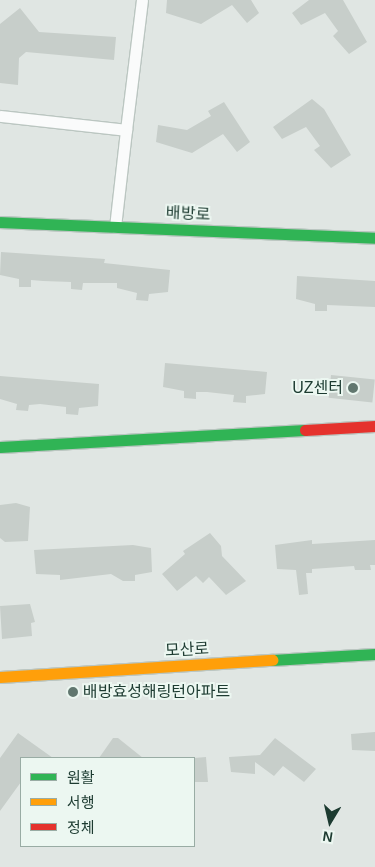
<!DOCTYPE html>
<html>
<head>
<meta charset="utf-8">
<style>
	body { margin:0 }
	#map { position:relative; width:375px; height:867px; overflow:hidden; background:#e0e6e3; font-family:Arial,"Noto Sans KR",sans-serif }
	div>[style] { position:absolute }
	.building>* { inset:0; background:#c7ceca; transform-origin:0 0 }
	.roads { filter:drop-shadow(1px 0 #bbc6c1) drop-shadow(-1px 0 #bbc6c1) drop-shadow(0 1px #bbc6c1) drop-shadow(0 -1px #bbc6c1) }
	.street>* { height:11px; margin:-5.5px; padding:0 5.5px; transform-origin:5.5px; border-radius:5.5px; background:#fafbfb }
	.fast>* { height:11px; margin:-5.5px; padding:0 5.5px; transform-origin:5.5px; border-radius:5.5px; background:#30b455 }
	.slow>* { height:11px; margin:-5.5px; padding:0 5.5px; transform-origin:5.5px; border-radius:5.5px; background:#ff9f0a }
	.jam>* { height:11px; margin:-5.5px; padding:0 5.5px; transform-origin:5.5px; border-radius:5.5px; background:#e5322d }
	.dots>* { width:14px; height:14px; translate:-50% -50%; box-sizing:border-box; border:2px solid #ecf7f1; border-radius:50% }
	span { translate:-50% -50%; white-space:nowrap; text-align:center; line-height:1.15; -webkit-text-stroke:4px #ecf7f1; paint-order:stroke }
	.street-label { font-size:16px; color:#1d3b31 }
	.poi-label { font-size:16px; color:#1d3b31 }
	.right { translate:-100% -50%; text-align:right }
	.left { translate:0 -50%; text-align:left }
	.legend { position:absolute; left:20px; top:757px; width:175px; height:90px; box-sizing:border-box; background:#ecf7f1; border:1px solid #99aca4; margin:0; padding:6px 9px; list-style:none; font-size:15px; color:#1d3b31 }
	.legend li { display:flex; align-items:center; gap:10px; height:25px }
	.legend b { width:25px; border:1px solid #99aca4 }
	.north { position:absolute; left:305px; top:797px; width:50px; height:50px; -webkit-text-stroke:4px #ecf7f1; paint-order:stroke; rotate:189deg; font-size:14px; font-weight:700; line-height:20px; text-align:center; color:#1d3b31 }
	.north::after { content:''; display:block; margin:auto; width:18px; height:22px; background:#1d3b31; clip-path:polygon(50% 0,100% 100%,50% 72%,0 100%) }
</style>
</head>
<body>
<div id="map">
	<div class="building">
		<div style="clip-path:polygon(167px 0,251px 0,259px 13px,247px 23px,232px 5px,201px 24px,166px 13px)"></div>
		<div style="clip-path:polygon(309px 0,343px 0,367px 42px,349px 54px,333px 36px,338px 31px,325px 13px,301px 25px,292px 13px)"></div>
		<div style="clip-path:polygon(20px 8px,39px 32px,116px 37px,114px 60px,26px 52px,19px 58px,18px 85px,0 83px,0 24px)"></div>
		<div style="clip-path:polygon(312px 99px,324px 109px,351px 155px,331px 168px,314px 150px,320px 146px,306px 127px,282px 139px,273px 127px)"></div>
		<div style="clip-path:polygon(224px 102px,250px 142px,237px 152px,223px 134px,192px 153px,156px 142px,158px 125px,187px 130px,211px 116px,208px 111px)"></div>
		<div style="clip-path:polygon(1px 252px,105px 259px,104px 263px,170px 270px,168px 292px,149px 294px,148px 301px,136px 300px,137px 293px,117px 288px,117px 283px,83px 283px,82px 290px,71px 289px,71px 282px,43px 281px,31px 280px,31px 287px,19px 287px,19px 279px,0 275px)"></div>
		<div style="clip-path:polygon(297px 276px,375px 281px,375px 307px,327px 305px,327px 311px,315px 311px,315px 304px,296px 299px)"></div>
		<div style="clip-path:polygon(165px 363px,267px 372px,265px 394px,246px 396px,246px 403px,233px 402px,234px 395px,207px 392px,196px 392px,196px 399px,184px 398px,184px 391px,163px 387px)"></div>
		<div style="left:331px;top:375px;width:44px;height:23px;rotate:6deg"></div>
		<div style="clip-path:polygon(0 376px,99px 384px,98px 406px,79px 408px,78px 415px,66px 414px,66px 407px,40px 404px,29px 405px,28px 411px,16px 410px,17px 404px,0 399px)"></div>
		<div style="clip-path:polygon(16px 503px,30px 507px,28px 541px,5px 542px,0 538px,0 505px)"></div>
		<div style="clip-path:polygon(210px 533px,221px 546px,222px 556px,246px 581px,226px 595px,209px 577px,203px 583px,196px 576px,177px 591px,162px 574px,185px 554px,183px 551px)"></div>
		<div style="clip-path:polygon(312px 540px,312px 544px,375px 540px,375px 565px,370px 565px,371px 570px,355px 570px,354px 566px,312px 569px,312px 573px,306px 573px,308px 594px,299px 595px,296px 570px,277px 569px,275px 545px)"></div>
		<div style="clip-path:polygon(133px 545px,151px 548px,152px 572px,135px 575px,135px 581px,123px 581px,111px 574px,60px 580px,60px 575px,36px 574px,34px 550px)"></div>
		<div style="clip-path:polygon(30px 604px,35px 622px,31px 623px,32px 636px,2px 639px,0 606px)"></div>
		<div style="clip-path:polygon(375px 732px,375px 751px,352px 750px,351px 734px)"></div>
		<div style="clip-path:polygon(18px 733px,53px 758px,21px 758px,21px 782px,0 811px,0 758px)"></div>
		<div style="clip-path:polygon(113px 738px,118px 738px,143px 758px,99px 758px)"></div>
		<div style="clip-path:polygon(275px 738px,316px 769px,304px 782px,283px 766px,274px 776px,255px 762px,255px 774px,231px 772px,229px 757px,260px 755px)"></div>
		<div style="clip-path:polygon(206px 757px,208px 782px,194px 782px,194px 758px)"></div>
	</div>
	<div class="roads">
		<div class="street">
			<div style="left:0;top:116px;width:127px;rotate:6.3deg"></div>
			<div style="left:126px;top:130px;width:131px;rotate:-83deg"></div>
			<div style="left:115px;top:227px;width:98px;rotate:-83.5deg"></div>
		</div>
		<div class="fast">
			<div style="left:0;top:222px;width:375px;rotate:2.4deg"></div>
			<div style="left:0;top:447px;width:305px;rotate:-3.2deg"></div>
			<div style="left:272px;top:660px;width:103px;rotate:-3.3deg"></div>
		</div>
		<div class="slow">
			<div style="left:0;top:677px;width:273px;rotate:-3.6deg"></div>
		</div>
		<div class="jam">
			<div style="left:305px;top:430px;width:70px;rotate:-3.3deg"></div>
		</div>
	</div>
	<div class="dots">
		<div style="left:353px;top:388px;background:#61776f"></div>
		<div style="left:73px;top:692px;background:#61776f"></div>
	</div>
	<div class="street-label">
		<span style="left:188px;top:214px;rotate:3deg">배방로</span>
		<span style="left:187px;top:650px;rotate:-3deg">모산로</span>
	</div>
	<div class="poi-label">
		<span class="right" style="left:343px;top:388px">UZ센터</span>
		<span class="left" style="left:83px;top:692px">배방효성해링턴아파트</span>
	</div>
	<ul class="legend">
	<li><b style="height:6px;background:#30b455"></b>원활</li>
	<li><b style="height:6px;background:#ff9f0a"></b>서행</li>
	<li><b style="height:6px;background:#e5322d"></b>정체</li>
	</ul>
	<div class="north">N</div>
</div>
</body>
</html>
